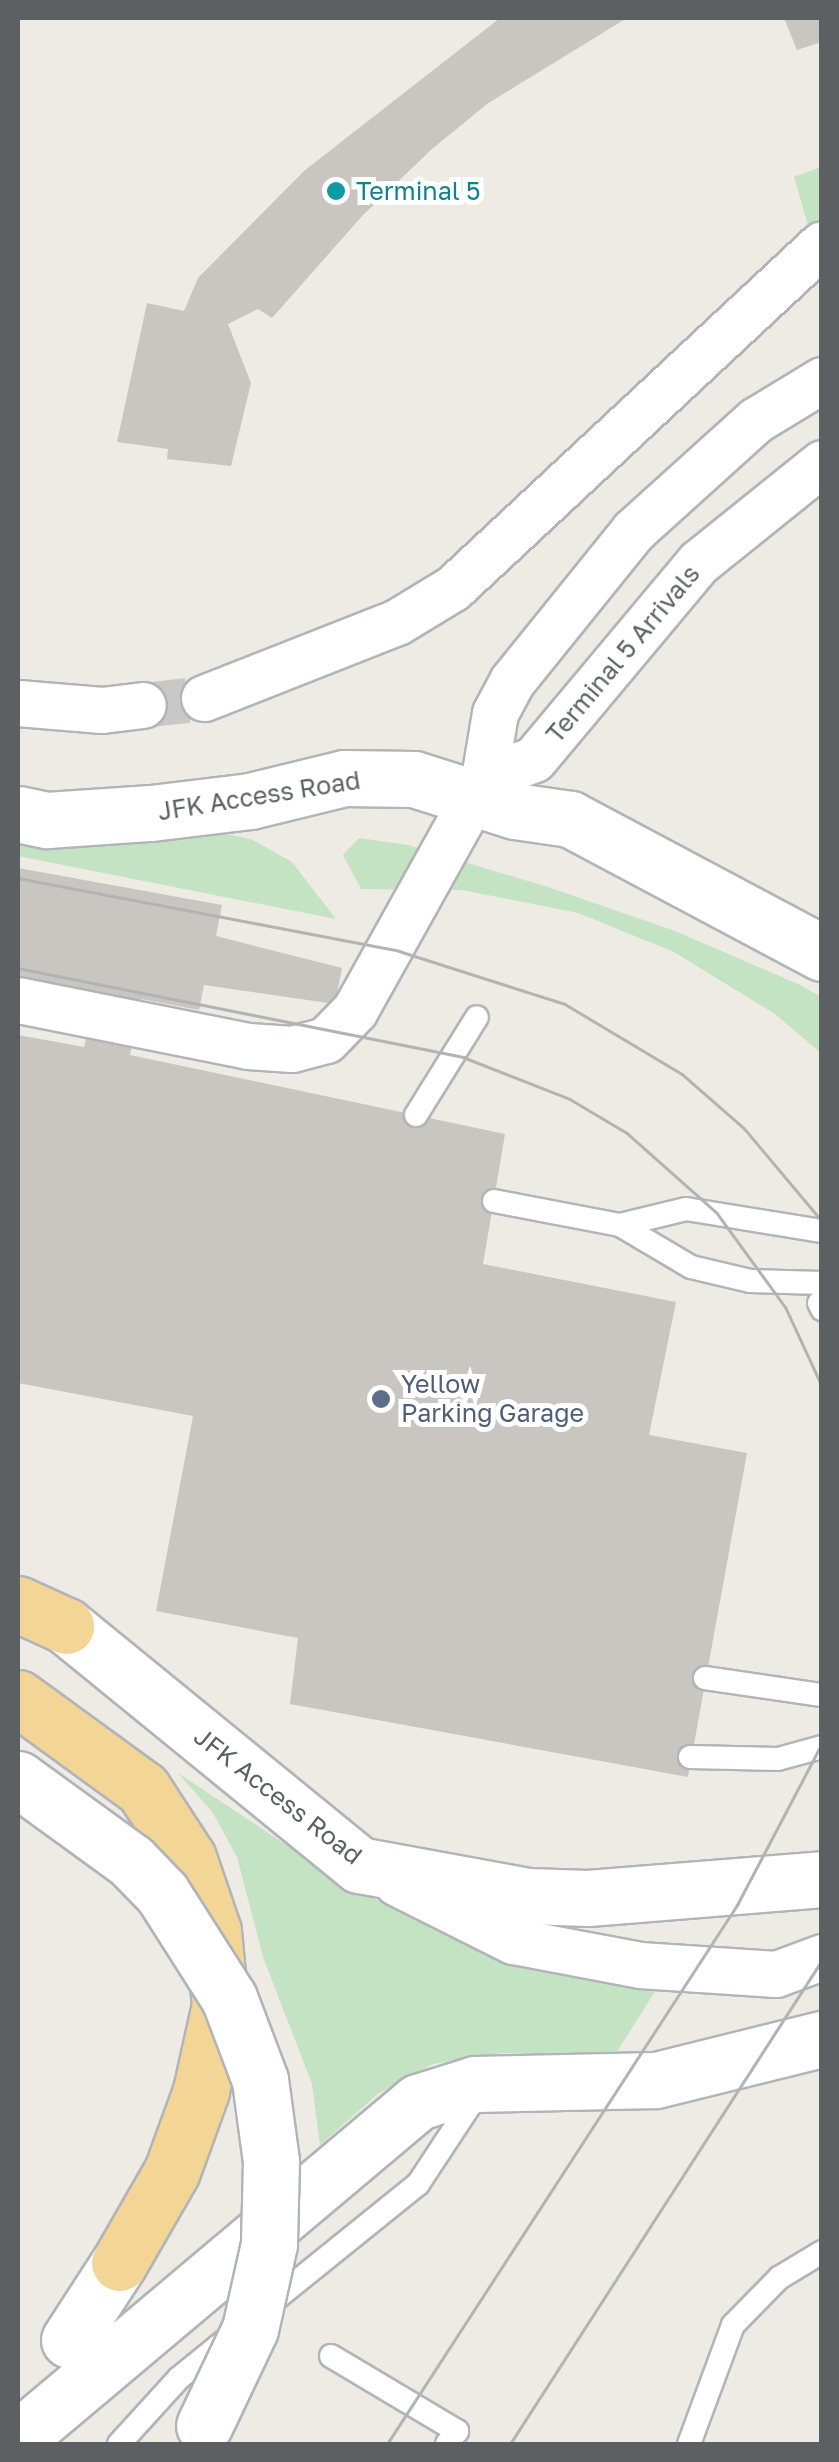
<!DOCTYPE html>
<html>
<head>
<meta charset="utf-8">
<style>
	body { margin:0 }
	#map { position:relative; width:839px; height:2462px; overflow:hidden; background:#edebe4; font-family:"Golos Text",sans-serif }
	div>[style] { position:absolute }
	.green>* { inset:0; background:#c4e3c3 }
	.building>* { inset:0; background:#c9c5c0 }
	.street-tunnel>* { height:45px; margin-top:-22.5px; transform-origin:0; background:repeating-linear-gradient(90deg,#c9c8c4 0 45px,transparent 0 67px) }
	.roads { filter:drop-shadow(2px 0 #b1b4b8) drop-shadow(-2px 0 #b1b4b8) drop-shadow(0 2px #b1b4b8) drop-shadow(0 -2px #b1b4b8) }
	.lane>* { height:22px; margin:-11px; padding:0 11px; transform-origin:11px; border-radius:11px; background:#fff }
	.street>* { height:45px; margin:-22.5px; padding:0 22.5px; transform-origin:22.5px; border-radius:22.5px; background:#fff }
	.secondary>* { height:55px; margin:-27.5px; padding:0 27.5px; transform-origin:27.5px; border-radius:27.5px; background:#fff }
	.highway>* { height:55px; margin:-27.5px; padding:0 27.5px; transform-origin:27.5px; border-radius:27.5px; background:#f3d695 }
	.tram>* { height:2.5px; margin:-1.25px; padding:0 1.25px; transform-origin:1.25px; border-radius:1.25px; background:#b2b3b3 }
	.bridges { filter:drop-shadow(2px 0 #b0b4b8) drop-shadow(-2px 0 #b0b4b8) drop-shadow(0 2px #b0b4b8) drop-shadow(0 -2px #b0b4b8) }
	.secondary-bridge>* { height:55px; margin:-27.5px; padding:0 27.5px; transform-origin:27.5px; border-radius:27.5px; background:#fff }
	.dots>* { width:28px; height:28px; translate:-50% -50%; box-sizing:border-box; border:5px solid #fff; border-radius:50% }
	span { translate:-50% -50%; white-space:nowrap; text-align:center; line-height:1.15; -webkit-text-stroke:10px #fff; paint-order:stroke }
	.culture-label { font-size:25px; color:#0d838f }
	.left { translate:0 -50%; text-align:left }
	.street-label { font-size:25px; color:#5c6063 }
	.service-label { font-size:25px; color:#4e5e75 }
	.frame { position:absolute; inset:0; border:20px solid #5c6063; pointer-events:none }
</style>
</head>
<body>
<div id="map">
	<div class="green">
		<div style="clip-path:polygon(821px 167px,821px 270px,794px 177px)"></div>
		<div style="clip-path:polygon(18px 793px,251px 839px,292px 862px,336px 919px,18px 856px)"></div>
		<div style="clip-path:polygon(359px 838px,408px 845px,551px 888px,675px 931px,800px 985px,821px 997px,821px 1053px,775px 1014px,674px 952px,578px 913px,462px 890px,361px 889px,343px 855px)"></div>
		<div style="clip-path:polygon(178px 1773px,354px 1890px,503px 1955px,656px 1990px,613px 2058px,502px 2053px,433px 2064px,379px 2093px,320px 2145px,312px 2084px,263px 1957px,237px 1857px,213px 1813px)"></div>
	</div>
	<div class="building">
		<div style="clip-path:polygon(500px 18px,627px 18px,487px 104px,432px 149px,363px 215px,272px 318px,258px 309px,228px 324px,251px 383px,231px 466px,167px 459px,168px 449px,117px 442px,147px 303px,184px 311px,198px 278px,304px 171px)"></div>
		<div style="clip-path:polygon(784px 18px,822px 18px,822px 42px,797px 50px)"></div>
		<div style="clip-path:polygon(18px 868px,222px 905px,216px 936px,342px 968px,335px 1004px,204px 985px,199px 1010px,141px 999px,130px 1055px,505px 1134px,483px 1264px,676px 1302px,649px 1435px,747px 1453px,688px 1777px,290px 1704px,298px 1638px,156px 1611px,193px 1416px,18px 1383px,18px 1035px,84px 1047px,97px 992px,18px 977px)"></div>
	</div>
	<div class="street-tunnel">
		<div style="left:143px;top:705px;width:61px;rotate:-6.5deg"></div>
	</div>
	<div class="roads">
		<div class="lane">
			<div style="left:416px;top:1115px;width:115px;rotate:-58.1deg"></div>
			<div style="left:494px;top:1201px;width:128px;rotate:10.8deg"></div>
			<div style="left:620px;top:1225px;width:82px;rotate:30.6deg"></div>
			<div style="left:691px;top:1267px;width:61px;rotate:13.3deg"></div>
			<div style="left:750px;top:1281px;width:72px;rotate:1.6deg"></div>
			<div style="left:620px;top:1225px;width:68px;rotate:-13.6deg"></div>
			<div style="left:686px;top:1209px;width:138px;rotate:9.2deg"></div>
			<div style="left:819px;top:1303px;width:7px;rotate:63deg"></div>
			<div style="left:705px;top:1678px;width:118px;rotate:8.3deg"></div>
			<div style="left:690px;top:1757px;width:88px;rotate:1.3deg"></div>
			<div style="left:778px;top:1759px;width:46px;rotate:-15.3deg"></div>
			<div style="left:263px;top:2309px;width:199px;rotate:-38.9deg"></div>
			<div style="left:418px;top:2184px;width:109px;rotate:-56.6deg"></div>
			<div style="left:331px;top:2356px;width:147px;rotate:30.8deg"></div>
			<div style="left:457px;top:2431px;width:16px;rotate:128deg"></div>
			<div style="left:119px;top:2444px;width:89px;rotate:-47.7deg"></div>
			<div style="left:179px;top:2378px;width:67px;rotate:-38.9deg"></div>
			<div style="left:689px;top:2444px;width:127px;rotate:-69.7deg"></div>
			<div style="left:733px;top:2325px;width:66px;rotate:-45.6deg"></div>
			<div style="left:779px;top:2278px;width:50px;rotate:-31.2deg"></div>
		</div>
		<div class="street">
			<div style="left:204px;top:698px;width:207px;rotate:-21.5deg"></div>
			<div style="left:397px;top:622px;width:66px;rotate:-31.3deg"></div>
			<div style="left:453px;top:588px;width:504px;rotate:-42.99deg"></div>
			<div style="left:18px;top:703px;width:84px;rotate:4.8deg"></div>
			<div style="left:102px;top:710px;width:41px;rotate:-7deg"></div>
			<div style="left:484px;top:778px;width:66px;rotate:-80.4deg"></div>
			<div style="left:495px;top:713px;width:36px;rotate:-62deg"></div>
			<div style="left:512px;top:681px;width:193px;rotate:-51.1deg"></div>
			<div style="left:633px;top:531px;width:166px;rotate:-42.1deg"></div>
			<div style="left:756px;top:420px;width:77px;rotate:-31.2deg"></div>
			<div style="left:18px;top:1000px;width:235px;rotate:11.3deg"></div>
			<div style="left:248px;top:1046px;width:44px;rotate:3.9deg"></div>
			<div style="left:292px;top:1049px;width:35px;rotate:-15deg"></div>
			<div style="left:326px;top:1040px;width:42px;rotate:-46deg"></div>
			<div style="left:355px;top:1010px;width:265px;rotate:-60.9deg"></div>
			<div style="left:484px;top:778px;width:53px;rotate:-20.8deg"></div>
			<div style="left:534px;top:759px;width:257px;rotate:-50.1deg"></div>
			<div style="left:699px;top:562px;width:158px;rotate:-38.8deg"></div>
			<div style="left:397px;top:1883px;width:130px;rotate:26.6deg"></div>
			<div style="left:513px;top:1941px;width:129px;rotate:10.7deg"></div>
			<div style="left:640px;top:1965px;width:136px;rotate:3.8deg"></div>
			<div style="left:776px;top:1974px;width:49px;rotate:-20.3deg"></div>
		</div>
		<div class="secondary">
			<div style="left:18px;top:814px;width:30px;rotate:12deg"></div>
			<div style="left:47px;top:820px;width:104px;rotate:-3.9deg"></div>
			<div style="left:151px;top:813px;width:100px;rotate:-6.9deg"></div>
			<div style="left:250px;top:801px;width:97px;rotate:-13.7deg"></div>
			<div style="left:344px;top:778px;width:70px;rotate:0.8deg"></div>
			<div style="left:414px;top:779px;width:106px;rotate:17.6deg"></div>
			<div style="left:515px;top:811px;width:56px;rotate:8.3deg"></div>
			<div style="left:570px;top:819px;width:285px;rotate:28deg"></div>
			<div style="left:66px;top:1626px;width:378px;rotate:39.2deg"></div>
			<div style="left:359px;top:1865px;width:172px;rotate:10.4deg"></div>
			<div style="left:528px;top:1896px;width:60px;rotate:1.9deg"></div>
			<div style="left:588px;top:1898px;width:235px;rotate:-4.6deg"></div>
			<div style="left:69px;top:2340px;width:92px;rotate:-57deg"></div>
			<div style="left:27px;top:2431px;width:511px;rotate:-40.08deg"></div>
			<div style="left:418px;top:2102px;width:60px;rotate:-17.5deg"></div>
			<div style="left:475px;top:2084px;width:181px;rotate:-1.3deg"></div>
			<div style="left:656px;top:2080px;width:171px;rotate:-13.9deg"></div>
		</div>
		<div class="highway">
			<div style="left:18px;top:1604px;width:53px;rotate:24.6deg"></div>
			<div style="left:18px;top:1698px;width:155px;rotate:36.1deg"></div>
			<div style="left:143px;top:1789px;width:82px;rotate:56.9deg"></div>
			<div style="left:188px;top:1858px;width:77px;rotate:71.1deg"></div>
			<div style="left:213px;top:1931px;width:74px;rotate:84.6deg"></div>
			<div style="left:220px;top:2005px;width:88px;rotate:102.5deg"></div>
			<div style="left:201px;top:2091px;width:85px;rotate:109.9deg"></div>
			<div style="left:172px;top:2171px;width:106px;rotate:119.9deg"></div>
		</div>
	</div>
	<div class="tram">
		<div style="left:18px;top:878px;width:388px;rotate:10.8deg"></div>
		<div style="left:399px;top:951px;width:174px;rotate:17.7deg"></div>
		<div style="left:565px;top:1004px;width:136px;rotate:30.9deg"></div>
		<div style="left:682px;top:1074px;width:82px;rotate:41.1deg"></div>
		<div style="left:744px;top:1128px;width:121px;rotate:50deg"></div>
		<div style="left:18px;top:968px;width:454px;rotate:11.3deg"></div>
		<div style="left:463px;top:1057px;width:115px;rotate:21.4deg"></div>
		<div style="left:570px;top:1099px;width:66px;rotate:30.8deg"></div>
		<div style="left:627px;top:1133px;width:120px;rotate:41.6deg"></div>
		<div style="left:717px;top:1213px;width:117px;rotate:54deg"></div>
		<div style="left:786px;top:1308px;width:86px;rotate:65.2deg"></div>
		<div style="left:387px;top:2444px;width:643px;rotate:-57deg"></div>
		<div style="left:737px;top:1905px;width:183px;rotate:-62.3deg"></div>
		<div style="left:510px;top:2444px;width:576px;rotate:-57.19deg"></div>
	</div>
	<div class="bridges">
		<div class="secondary-bridge">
			<div style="left:18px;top:1779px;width:140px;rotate:36deg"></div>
			<div style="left:131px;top:1861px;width:45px;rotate:45.9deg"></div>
			<div style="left:162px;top:1893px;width:125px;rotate:57.5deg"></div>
			<div style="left:229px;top:1998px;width:88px;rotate:69.3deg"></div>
			<div style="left:260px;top:2080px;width:82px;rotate:82.3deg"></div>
			<div style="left:271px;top:2161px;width:83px;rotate:91.4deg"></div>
			<div style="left:269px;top:2244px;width:87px;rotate:102.6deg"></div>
			<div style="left:250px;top:2329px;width:107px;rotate:115.4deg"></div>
		</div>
	</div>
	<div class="dots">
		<div style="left:336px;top:191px;background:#0f9aa8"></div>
		<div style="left:381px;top:1399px;background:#5c6f8a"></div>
	</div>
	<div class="culture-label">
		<span class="left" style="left:356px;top:191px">Terminal 5</span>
	</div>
	<div class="street-label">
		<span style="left:623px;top:654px;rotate:-50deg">Terminal 5 Arrivals</span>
		<span style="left:259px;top:796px;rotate:-9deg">JFK Access Road</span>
		<span style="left:278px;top:1796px;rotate:38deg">JFK Access Road</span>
	</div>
	<div class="service-label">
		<span class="left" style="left:401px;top:1399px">Yellow<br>Parking Garage</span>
	</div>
	<div class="frame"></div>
</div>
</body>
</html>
